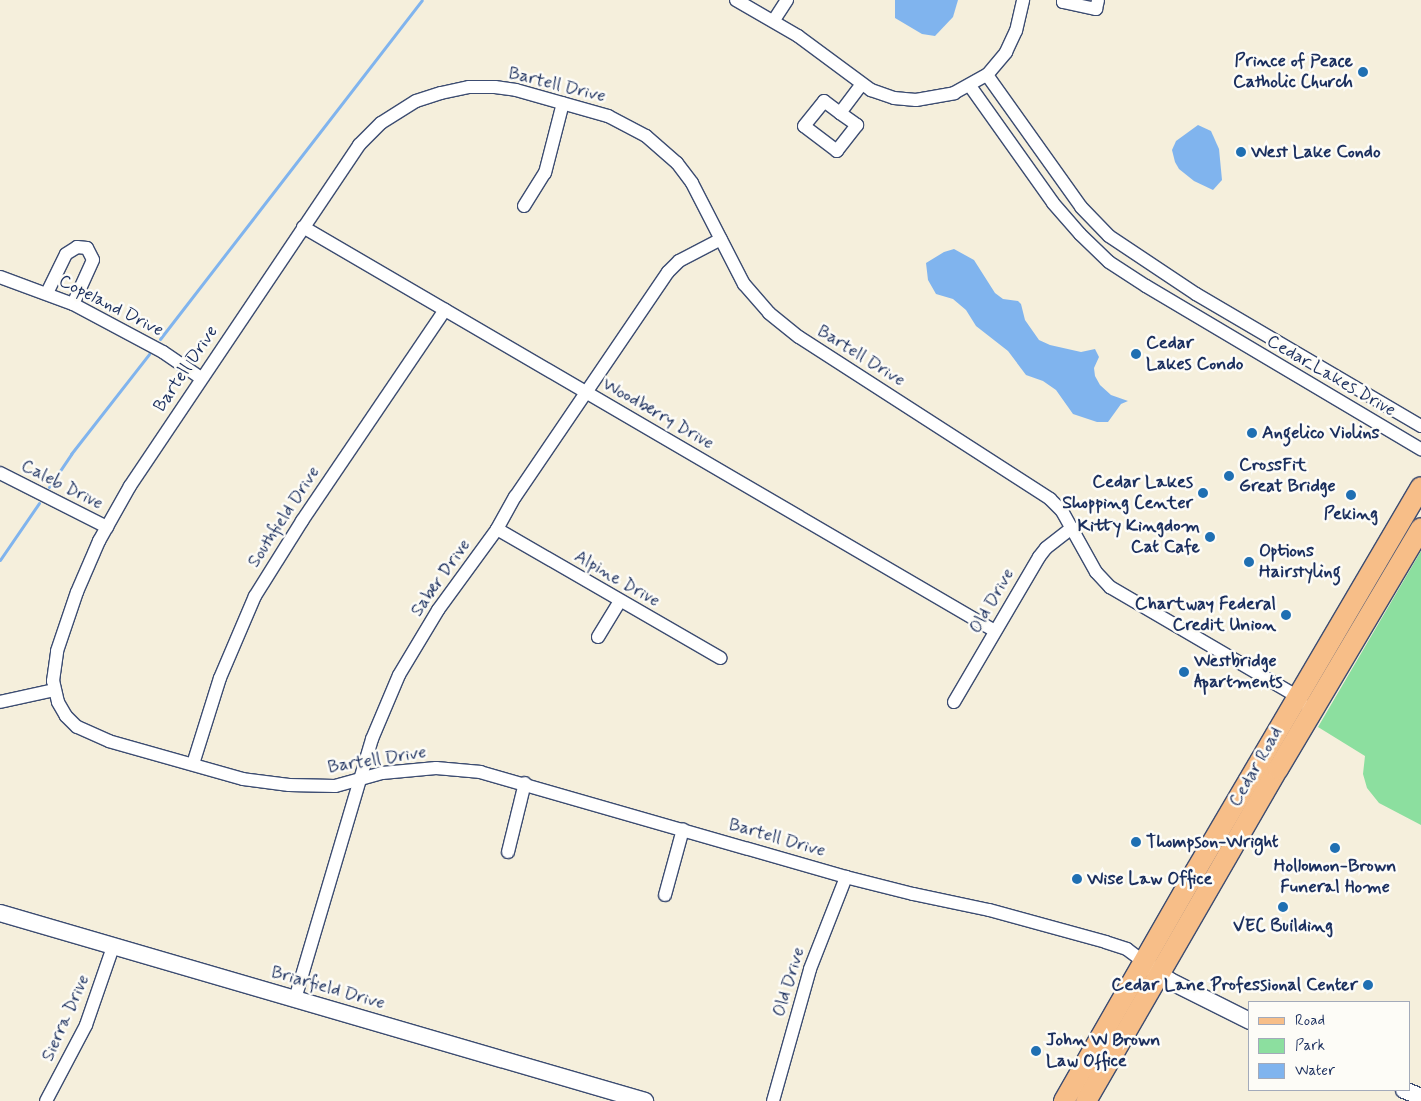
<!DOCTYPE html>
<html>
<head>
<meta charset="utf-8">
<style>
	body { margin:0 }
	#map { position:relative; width:1421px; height:1101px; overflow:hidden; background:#f5efdc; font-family:Mynerve,sans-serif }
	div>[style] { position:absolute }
	.green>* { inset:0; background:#8cdf9f }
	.water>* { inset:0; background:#80b4ee }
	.stream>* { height:3px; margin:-1.5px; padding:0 1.5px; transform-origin:1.5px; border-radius:1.5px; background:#80b4ee }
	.roads { filter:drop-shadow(1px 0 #3c4c71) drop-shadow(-1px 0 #3c4c71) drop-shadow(0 1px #3c4c71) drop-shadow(0 -1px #3c4c71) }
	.minor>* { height:12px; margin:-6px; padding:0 6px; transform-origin:6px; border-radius:6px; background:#fff }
	.tertiary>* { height:16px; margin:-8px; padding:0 8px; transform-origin:8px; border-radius:8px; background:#fff }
	.primary>* { height:20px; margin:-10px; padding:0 10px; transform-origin:10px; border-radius:10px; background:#f7be88 }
	.dots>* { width:14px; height:14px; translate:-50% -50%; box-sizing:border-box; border:2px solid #fdfcf7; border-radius:50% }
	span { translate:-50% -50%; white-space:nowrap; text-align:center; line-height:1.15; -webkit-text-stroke:5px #fdfcf7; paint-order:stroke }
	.poi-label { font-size:18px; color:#1b2f5e; font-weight:700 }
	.right { translate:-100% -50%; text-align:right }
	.left { translate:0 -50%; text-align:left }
	.street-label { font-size:18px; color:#1b2f5e }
	.legend { position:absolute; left:1248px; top:1001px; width:162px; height:90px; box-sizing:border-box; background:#fdfcf7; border:1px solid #a3aaba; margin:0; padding:6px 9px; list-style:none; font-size:15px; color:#1b2f5e }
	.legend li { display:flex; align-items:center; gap:10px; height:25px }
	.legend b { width:25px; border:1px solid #a3aaba }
</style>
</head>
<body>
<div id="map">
	<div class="green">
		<div style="clip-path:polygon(1421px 551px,1421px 825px,1379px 803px,1367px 788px,1363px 774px,1365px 756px,1318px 727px)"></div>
	</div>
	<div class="water">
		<div style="clip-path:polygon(895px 0,958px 0,953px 17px,935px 36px,922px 34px,895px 18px)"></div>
		<div style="clip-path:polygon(1198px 125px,1211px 131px,1219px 149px,1222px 180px,1213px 190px,1194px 181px,1179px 169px,1175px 162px,1172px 150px,1176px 141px)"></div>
		<div style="clip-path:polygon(954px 249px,974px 260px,995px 293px,1003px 299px,1018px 301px,1021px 304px,1025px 320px,1039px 340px,1050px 345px,1081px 352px,1095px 349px,1099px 357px,1094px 368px,1095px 376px,1100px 385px,1111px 395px,1128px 401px,1121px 404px,1108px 422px,1097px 422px,1073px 414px,1056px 390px,1043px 381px,1026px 375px,1008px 351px,976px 326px,966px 310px,953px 299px,936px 294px,928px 280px,926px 263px,944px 252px)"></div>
	</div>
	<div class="stream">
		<div style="left:160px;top:339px;width:428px;rotate:-52.3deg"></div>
		<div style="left:49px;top:487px;width:40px;rotate:-56deg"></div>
		<div style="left:71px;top:454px;width:127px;rotate:-52deg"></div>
		<div style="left:0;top:560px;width:69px;rotate:-55.6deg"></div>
	</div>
	<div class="roads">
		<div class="minor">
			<div style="left:736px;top:0;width:72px;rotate:30.1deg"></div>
			<div style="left:798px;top:36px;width:91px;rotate:36.5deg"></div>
			<div style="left:871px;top:90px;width:24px;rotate:19deg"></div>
			<div style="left:894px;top:98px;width:22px;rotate:5deg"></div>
			<div style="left:916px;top:100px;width:39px;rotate:-10deg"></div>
			<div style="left:954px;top:93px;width:38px;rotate:-29deg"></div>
			<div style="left:987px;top:75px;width:30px;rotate:-50deg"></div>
			<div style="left:1006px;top:52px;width:23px;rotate:-65deg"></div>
			<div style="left:1016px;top:31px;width:32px;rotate:-77deg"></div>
			<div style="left:1063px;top:0;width:2px;rotate:90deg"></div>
			<div style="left:1063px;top:2px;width:34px;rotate:12deg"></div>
			<div style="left:1096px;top:9px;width:9px;rotate:-77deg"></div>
			<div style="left:774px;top:20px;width:24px;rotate:-57deg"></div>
			<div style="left:987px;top:75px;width:162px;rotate:54.5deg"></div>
			<div style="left:1081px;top:207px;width:40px;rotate:46deg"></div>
			<div style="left:1109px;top:236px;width:105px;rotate:33.7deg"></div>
			<div style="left:1196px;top:294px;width:261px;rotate:30.4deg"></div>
			<div style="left:970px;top:86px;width:143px;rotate:54.6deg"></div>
			<div style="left:1053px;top:203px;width:41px;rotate:48.9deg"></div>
			<div style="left:1080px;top:234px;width:40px;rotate:44deg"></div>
			<div style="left:1109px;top:262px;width:44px;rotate:33deg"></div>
			<div style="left:1146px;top:286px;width:320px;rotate:30.7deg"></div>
			<div style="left:840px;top:113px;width:21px;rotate:35deg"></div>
			<div style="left:857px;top:125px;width:33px;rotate:128deg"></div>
			<div style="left:837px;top:151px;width:41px;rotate:-142.9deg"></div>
			<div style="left:804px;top:126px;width:32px;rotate:-51deg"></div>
			<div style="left:824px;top:101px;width:20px;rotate:37deg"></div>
			<div style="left:840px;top:113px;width:36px;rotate:-53deg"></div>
			<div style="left:524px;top:206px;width:39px;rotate:-58deg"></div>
			<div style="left:545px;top:173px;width:72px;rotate:-75.6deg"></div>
			<div style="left:303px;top:227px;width:801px;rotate:30.28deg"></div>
			<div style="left:0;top:277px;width:78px;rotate:20.3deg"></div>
			<div style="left:73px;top:304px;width:102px;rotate:28.1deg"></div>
			<div style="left:163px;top:352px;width:46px;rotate:34.4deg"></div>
			<div style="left:47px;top:293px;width:43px;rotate:-64deg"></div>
			<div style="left:66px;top:254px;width:13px;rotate:-32deg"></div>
			<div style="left:77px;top:247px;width:10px;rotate:6deg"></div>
			<div style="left:87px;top:248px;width:13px;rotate:63deg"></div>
			<div style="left:93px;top:260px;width:48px;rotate:114.4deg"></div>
			<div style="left:0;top:473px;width:120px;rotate:26.8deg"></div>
			<div style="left:497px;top:529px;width:258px;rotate:30deg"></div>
			<div style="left:598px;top:637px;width:42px;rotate:-58.6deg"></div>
			<div style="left:0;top:702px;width:55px;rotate:-12.5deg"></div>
			<div style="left:954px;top:702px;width:168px;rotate:-59.6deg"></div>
			<div style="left:1039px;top:557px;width:11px;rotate:-52deg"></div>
			<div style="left:1046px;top:548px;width:33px;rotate:-38deg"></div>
			<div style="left:193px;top:764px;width:90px;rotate:-72.6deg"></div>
			<div style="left:220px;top:678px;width:89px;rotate:-66.9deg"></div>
			<div style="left:255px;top:596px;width:89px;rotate:-57.9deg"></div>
			<div style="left:302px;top:521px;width:255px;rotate:-55.9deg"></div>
			<div style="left:508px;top:852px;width:71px;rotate:-76.2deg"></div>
			<div style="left:665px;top:895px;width:68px;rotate:-74.7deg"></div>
			<div style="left:1144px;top:962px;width:21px;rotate:-143deg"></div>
			<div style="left:1127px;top:949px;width:22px;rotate:-162deg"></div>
			<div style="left:1106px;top:942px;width:121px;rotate:-164.7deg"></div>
			<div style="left:989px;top:910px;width:78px;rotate:-168.1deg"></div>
			<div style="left:913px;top:894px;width:69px;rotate:-165.8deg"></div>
			<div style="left:846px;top:877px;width:380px;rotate:-164deg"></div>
			<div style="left:481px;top:772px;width:45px;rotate:-174.9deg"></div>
			<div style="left:436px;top:768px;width:54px;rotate:174.7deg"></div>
			<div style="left:382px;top:773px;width:49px;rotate:164.5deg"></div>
			<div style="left:335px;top:786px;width:46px;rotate:-178.8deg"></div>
			<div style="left:289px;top:785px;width:46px;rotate:-172.6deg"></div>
			<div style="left:243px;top:779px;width:139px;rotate:-164.2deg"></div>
			<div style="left:109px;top:741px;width:35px;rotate:-156deg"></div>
			<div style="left:77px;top:727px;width:16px;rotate:-135deg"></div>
			<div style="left:66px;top:716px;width:16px;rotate:-120deg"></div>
			<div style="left:58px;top:702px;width:22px;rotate:-103deg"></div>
			<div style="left:53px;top:681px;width:30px;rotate:-82deg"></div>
			<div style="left:57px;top:651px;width:62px;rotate:-71.3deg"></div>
			<div style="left:77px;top:592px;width:56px;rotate:-66.7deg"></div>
			<div style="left:99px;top:541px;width:63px;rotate:-60.6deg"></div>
			<div style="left:130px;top:486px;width:411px;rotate:-56.1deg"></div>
			<div style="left:359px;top:145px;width:31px;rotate:-45deg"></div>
			<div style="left:381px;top:123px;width:41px;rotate:-32.2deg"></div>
			<div style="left:416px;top:101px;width:26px;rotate:-18deg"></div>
			<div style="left:441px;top:93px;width:29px;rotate:-12deg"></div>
			<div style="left:469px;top:87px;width:26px"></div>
			<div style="left:495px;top:87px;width:21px;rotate:8deg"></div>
			<div style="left:516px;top:90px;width:96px;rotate:15.8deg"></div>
			<div style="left:608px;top:116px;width:43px;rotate:27.8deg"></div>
			<div style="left:646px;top:136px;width:41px;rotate:41.1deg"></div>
			<div style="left:677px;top:163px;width:25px;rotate:53deg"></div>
			<div style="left:692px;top:183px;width:114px;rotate:62.8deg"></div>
			<div style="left:744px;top:284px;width:38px;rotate:49deg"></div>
			<div style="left:769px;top:313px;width:38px;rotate:39deg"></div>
			<div style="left:799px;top:337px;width:299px;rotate:32.8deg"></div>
			<div style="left:1050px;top:499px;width:17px;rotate:45deg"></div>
			<div style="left:1062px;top:511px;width:70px;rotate:60.9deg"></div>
			<div style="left:1096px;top:572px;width:21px;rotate:47deg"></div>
			<div style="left:1110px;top:587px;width:218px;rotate:30.3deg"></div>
			<div style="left:1298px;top:697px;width:7px;rotate:56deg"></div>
			<div style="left:295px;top:999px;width:271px;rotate:-73.5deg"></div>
			<div style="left:372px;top:739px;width:69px;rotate:-67.1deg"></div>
			<div style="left:399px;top:675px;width:76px;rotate:-59deg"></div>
			<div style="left:438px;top:610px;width:100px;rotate:-53.9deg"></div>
			<div style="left:497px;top:529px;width:37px;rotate:-61deg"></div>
			<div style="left:515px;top:497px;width:272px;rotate:-55.8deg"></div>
			<div style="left:668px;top:272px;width:16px;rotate:-45deg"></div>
			<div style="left:679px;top:261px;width:47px;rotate:-27.6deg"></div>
			<div style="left:46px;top:1101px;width:86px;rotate:-62.2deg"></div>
			<div style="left:86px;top:1025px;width:83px;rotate:-70.9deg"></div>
			<div style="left:773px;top:1101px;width:137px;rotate:-74.3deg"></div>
			<div style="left:810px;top:969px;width:99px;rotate:-68.6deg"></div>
		</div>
		<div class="tertiary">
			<div style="left:0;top:913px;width:672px;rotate:16.25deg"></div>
			<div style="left:1151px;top:968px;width:23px;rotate:34deg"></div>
			<div style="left:1170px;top:981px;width:89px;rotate:26.6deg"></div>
			<div style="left:1404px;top:1090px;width:18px;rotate:22deg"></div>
		</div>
		<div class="primary">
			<div style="left:1064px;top:1101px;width:264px;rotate:-60.2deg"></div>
			<div style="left:1195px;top:872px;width:446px;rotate:-59.6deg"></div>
			<div style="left:1086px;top:1101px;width:384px;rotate:-60deg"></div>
			<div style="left:1278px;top:769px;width:280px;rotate:-59.3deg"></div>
		</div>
	</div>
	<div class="dots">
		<div style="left:1363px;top:72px;background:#1f6fb2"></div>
		<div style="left:1241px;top:152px;background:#1f6fb2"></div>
		<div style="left:1136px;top:354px;background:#1f6fb2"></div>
		<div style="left:1252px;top:433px;background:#1f6fb2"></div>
		<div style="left:1229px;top:476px;background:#1f6fb2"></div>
		<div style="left:1203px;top:493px;background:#1f6fb2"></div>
		<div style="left:1351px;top:495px;background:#1f6fb2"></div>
		<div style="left:1210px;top:537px;background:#1f6fb2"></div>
		<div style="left:1249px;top:562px;background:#1f6fb2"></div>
		<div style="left:1286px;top:615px;background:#1f6fb2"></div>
		<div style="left:1184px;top:672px;background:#1f6fb2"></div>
		<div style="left:1136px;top:842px;background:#1f6fb2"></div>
		<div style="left:1335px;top:848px;background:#1f6fb2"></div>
		<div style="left:1077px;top:879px;background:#1f6fb2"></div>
		<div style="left:1283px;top:907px;background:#1f6fb2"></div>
		<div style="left:1368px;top:985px;background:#1f6fb2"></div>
		<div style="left:1036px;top:1051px;background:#1f6fb2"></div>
	</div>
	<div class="poi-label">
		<span class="right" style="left:1353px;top:72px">Prince of Peace<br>Catholic Church</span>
		<span class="left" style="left:1251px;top:152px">West Lake Condo</span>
		<span class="left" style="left:1146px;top:354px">Cedar<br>Lakes Condo</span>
		<span class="left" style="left:1262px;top:433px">Angelico Violins</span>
		<span class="left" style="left:1239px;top:476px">CrossFit<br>Great Bridge</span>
		<span class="right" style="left:1193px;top:493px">Cedar Lakes<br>Shopping Center</span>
		<span style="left:1351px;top:514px">Peking</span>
		<span class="right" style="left:1200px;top:537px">Kitty Kingdom<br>Cat Cafe</span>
		<span class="left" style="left:1259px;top:562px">Options<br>Hairstyling</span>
		<span class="right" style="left:1276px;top:615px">Chartway Federal<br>Credit Union</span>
		<span class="left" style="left:1194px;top:672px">Westbridge<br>Apartments</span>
		<span class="left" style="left:1146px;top:842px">Thompson-Wright</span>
		<span style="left:1335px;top:877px">Hollomon-Brown<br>Funeral Home</span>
		<span class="left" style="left:1087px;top:879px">Wise Law Office</span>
		<span style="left:1283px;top:926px">VEC Building</span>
		<span class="right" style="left:1358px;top:985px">Cedar Lane Professional Center</span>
		<span class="left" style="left:1046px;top:1051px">John W Brown<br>Law Office</span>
	</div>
	<div class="street-label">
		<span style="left:557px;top:85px;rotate:14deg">Bartell Drive</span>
		<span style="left:111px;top:306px;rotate:27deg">Copeland Drive</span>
		<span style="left:861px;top:356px;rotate:32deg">Bartell Drive</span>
		<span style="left:186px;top:369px;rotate:-56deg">Bartell Drive</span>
		<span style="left:1331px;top:376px;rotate:30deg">Cedar Lakes Drive</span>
		<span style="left:658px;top:414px;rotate:30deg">Woodberry Drive</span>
		<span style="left:62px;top:485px;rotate:27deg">Caleb Drive</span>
		<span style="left:284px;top:517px;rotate:-57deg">Southfield Drive</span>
		<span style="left:441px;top:578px;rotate:-55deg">Saber Drive</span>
		<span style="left:617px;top:579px;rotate:30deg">Alpine Drive</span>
		<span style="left:992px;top:601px;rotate:-60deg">Old Drive</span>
		<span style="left:377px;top:760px;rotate:-9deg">Bartell Drive</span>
		<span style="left:1256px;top:767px;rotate:-60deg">Cedar Road</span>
		<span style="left:777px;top:838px;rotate:16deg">Bartell Drive</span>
		<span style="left:789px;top:982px;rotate:-73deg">Old Drive</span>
		<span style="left:328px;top:988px;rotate:16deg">Briarfield Drive</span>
		<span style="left:66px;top:1018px;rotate:-66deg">Sierra Drive</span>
	</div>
	<ul class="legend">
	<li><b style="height:6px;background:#f7be88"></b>Road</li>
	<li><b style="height:14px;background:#8cdf9f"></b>Park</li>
	<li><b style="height:14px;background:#80b4ee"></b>Water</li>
	</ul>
</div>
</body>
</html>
